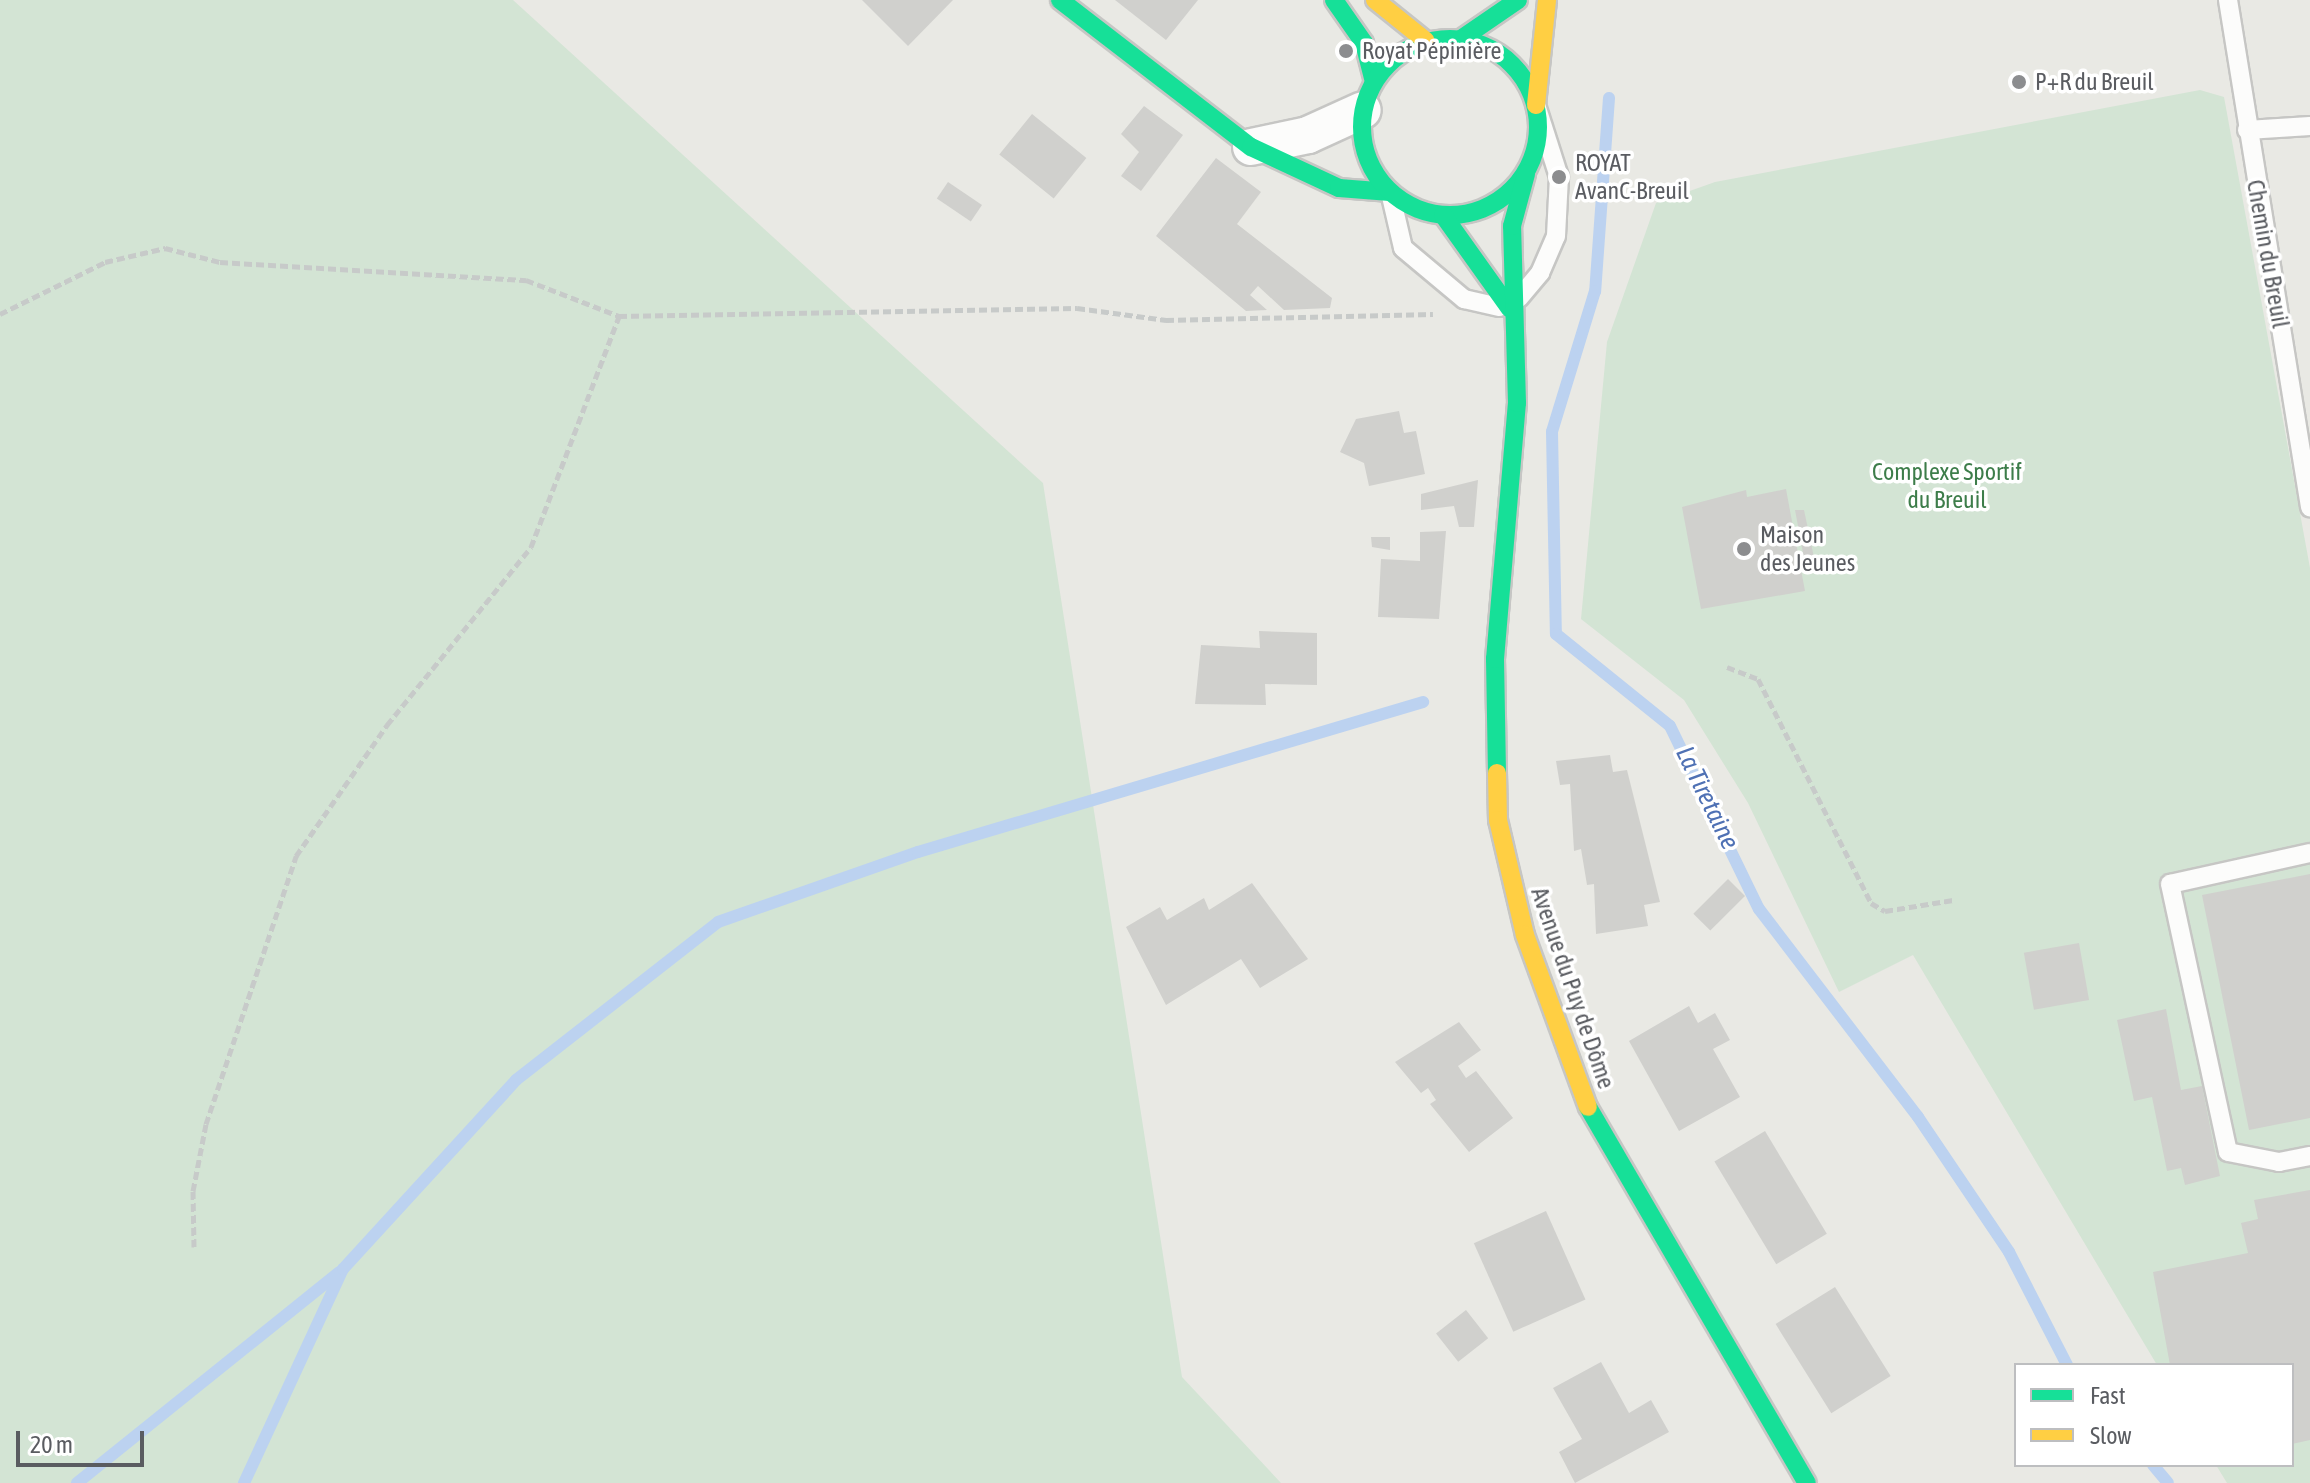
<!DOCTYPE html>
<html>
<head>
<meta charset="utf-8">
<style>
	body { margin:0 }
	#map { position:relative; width:2310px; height:1483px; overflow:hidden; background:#e9e9e4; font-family:"Asap Condensed",sans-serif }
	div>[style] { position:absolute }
	.green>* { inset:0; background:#d3e4d4 }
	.stream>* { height:12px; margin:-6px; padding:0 6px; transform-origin:6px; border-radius:6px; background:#bcd2f0 }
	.building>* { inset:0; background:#d0d0cd; transform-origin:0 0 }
	.path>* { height:5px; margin-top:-2.5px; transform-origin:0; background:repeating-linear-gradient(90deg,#c7cac9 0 8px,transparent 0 12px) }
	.roads { filter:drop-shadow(2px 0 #c6c6c4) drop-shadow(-2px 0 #c6c6c4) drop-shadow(0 2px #c6c6c4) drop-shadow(0 -2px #c6c6c4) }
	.lane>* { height:18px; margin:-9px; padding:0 9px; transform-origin:9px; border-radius:9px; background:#fcfcfb }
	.street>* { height:36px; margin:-18px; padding:0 18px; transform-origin:18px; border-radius:18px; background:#fcfcfb }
	.fast>* { height:18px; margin:-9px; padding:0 9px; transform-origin:9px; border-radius:9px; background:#16e098 }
	.fast>.ring { margin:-9px; padding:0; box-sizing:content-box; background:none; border:18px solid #16e098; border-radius:50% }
	.slow>* { height:18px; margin:-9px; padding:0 9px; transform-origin:9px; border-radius:9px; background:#ffcf43 }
	.dots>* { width:22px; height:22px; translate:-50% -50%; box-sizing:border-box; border:4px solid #fff; border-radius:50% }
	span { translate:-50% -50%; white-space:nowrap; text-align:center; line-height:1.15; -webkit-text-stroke:7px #fff; paint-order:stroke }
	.poi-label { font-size:24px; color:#5a5c61 }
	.left { translate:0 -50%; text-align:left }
	.street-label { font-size:24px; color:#5a5c61 }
	.park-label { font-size:24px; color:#3d7d4a }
	.water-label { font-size:26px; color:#4f71b4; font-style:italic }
	.legend { position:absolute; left:2014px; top:1363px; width:280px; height:104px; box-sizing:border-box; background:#fff; border:2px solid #bdbec0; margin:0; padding:10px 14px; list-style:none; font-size:24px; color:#5a5c61 }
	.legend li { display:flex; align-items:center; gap:16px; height:40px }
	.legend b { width:40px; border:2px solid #bdbec0 }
	.scale { position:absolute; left:16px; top:1431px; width:128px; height:36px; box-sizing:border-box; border:4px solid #5a5c61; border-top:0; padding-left:10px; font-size:24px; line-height:28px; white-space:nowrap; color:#5a5c61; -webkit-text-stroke:6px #fff; paint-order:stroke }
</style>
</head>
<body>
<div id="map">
	<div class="green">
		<div style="clip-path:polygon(0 0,513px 0,1043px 483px,1182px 1377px,1281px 1483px,0 1483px)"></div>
		<div style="clip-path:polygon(2200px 90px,2224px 97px,2310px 568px,2310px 1483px,2227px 1483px,2216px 1465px,2292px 1465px,2292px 1365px,2157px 1365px,1913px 955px,1839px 992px,1748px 803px,1684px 700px,1581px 619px,1607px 342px,1656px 203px,1715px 182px)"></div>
	</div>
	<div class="stream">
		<div style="left:1609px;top:98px;width:194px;rotate:94.1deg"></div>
		<div style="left:1595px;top:291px;width:147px;rotate:107deg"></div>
		<div style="left:1552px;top:432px;width:202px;rotate:88.9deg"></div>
		<div style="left:1556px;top:634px;width:146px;rotate:38.9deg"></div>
		<div style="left:1670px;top:726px;width:203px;rotate:64.1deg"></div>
		<div style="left:1759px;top:909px;width:262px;rotate:52.6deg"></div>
		<div style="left:1918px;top:1117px;width:163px;rotate:56deg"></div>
		<div style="left:2009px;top:1252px;width:127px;rotate:62.8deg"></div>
		<div style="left:2153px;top:1465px;width:23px;rotate:50deg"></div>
		<div style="left:77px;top:1483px;width:336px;rotate:-38.8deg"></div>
		<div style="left:244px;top:1483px;width:236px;rotate:-65.2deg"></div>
		<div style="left:343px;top:1269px;width:256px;rotate:-47.5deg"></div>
		<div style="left:516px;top:1080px;width:256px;rotate:-38deg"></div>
		<div style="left:718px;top:922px;width:212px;rotate:-19.3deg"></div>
		<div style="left:918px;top:852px;width:527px;rotate:-16.54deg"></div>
	</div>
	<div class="building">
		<div style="clip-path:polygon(862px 0,953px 0,908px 46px)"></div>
		<div style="clip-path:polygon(1115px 0,1198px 0,1166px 40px)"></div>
		<div style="clip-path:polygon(1144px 106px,1183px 135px,1141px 191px,1121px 176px,1139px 152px,1121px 134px)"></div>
		<div style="left:1032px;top:114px;width:70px;height:52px;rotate:39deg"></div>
		<div style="clip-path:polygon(1216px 158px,1261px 192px,1237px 224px,1332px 298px,1330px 308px,1284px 310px,1258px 286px,1250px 295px,1267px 310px,1246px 311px,1156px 236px)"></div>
		<div style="left:948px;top:182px;width:41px;height:20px;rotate:34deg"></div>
		<div style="clip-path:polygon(1399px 411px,1404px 433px,1416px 431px,1425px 474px,1369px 486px,1364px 463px,1340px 452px,1356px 419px)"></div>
		<div style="clip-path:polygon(1478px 480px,1474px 527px,1459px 527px,1454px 506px,1421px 510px,1421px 494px)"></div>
		<div style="clip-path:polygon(1786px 489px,1805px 591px,1701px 609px,1682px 507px,1746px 490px,1747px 497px)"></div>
		<div style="clip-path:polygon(1795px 510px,1804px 510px,1816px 567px,1806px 569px)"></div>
		<div style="clip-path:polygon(1446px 531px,1439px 619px,1378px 617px,1381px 559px,1420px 561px,1420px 532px)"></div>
		<div style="clip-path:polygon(1371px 537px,1390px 537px,1390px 550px,1372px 547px)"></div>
		<div style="clip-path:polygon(1259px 631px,1317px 633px,1317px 685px,1265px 684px,1266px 705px,1195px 704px,1201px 645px,1260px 648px)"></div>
		<div style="clip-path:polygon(1610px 755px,1613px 772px,1627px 770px,1660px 902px,1644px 905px,1648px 926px,1596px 934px,1594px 884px,1587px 885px,1581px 849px,1574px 851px,1570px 784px,1560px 785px,1556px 761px)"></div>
		<div style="clip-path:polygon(2310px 874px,2310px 1118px,2249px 1130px,2202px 895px)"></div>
		<div style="left:1728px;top:879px;width:24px;height:49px;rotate:45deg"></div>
		<div style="clip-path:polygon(1252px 883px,1308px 959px,1260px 988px,1241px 959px,1166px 1005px,1126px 927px,1160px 907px,1167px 920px,1204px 898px,1209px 910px)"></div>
		<div style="left:2079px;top:943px;width:58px;height:56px;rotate:80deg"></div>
		<div style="clip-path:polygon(1689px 1006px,1698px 1023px,1715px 1013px,1730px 1040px,1713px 1049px,1740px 1097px,1679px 1131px,1629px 1041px)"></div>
		<div style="clip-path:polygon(2166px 1009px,2181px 1090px,2202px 1086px,2220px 1176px,2185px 1185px,2181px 1168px,2167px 1171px,2152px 1097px,2134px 1101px,2117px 1020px)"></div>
		<div style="clip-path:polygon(1459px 1022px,1481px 1050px,1458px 1066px,1466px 1078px,1476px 1071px,1513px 1118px,1469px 1152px,1430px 1104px,1436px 1100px,1428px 1088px,1421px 1093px,1395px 1062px)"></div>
		<div style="left:1765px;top:1131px;width:120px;height:59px;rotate:59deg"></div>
		<div style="clip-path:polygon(2310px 1190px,2310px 1440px,2292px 1444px,2292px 1365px,2170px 1365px,2153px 1272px,2248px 1253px,2241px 1223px,2258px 1219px,2254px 1200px)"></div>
		<div style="left:1546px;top:1211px;width:97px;height:79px;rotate:66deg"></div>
		<div style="left:1835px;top:1287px;width:105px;height:70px;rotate:58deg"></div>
		<div style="left:1466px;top:1310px;width:36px;height:38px;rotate:52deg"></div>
		<div style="clip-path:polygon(1601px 1362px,1629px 1413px,1651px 1400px,1669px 1432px,1575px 1483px,1559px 1452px,1582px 1439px,1553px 1388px)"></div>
	</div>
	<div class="path">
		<div style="left:0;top:314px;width:117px;rotate:-26.3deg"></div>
		<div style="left:105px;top:262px;width:62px;rotate:-13.1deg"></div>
		<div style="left:165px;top:248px;width:57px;rotate:14.3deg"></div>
		<div style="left:220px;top:262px;width:307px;rotate:3.4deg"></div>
		<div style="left:526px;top:280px;width:100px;rotate:21.2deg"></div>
		<div style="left:619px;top:316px;width:458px;rotate:-1deg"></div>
		<div style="left:1077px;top:308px;width:90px;rotate:7.7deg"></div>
		<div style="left:1166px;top:320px;width:267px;rotate:-1.3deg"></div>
		<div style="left:1727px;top:667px;width:33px;rotate:21deg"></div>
		<div style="left:1758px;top:679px;width:251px;rotate:63.2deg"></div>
		<div style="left:1871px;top:903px;width:16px;rotate:30deg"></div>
		<div style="left:1885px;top:911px;width:69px;rotate:-9.2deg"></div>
		<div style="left:194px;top:1247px;width:56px;rotate:-91deg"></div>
		<div style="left:193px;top:1191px;width:68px;rotate:-79deg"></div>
		<div style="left:206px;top:1124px;width:283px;rotate:-71.4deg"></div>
		<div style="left:296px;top:856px;width:160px;rotate:-55.2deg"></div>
		<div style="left:387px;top:725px;width:229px;rotate:-51deg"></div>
		<div style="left:531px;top:547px;width:247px;rotate:-69.1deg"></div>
	</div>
	<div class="roads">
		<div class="lane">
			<div style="left:2228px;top:0;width:514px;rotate:80.81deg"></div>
			<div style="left:2247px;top:130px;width:63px;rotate:-3.6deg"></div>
			<div style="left:1390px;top:192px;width:57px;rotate:76.9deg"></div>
			<div style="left:1403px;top:248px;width:80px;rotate:39.9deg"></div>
			<div style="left:1464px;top:299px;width:36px;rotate:13deg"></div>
			<div style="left:1519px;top:298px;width:33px;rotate:-50deg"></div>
			<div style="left:1540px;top:273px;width:40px;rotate:-66.6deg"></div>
			<div style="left:1556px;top:236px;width:59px;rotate:-87.1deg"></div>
			<div style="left:1559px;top:177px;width:76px;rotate:-107.7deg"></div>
			<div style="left:2310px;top:853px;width:143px;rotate:167.5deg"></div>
			<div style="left:2170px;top:884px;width:274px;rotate:77.8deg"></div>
			<div style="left:2228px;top:1152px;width:52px;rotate:11.1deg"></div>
			<div style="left:2279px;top:1162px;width:32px;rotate:-11deg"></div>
		</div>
		<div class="street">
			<div style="left:1251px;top:147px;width:58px;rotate:-11.9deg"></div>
			<div style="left:1308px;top:135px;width:60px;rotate:-24.4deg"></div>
		</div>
		<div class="fast">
			<div style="left:1060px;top:0;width:241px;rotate:37.6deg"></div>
			<div style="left:1251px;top:147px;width:97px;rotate:25deg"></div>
			<div style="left:1339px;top:188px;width:51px;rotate:4.5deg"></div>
			<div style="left:1334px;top:0;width:52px;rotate:55.1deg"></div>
			<div style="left:1364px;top:43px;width:40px;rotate:75.6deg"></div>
			<div style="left:1461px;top:39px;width:69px;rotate:-34.4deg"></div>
			<div class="ring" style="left:1362px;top:39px;width:158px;height:158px"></div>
			<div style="left:1443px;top:215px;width:115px;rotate:54.5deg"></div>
			<div style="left:1497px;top:773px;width:114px;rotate:-91deg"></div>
			<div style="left:1495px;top:659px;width:257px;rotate:-85.1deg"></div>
			<div style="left:1517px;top:403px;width:177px;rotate:-91.6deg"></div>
			<div style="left:1512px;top:226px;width:54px;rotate:-74.9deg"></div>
			<div style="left:1588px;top:1107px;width:435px;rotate:59.8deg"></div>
		</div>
		<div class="slow">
			<div style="left:1375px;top:0;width:65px;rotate:38.8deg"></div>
			<div style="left:1536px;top:105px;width:106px;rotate:-84deg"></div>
			<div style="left:1497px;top:773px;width:47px;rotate:88.8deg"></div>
			<div style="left:1498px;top:820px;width:118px;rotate:76.8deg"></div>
			<div style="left:1525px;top:935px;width:183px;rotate:69.9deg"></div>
		</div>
	</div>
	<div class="dots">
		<div style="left:1346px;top:51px;background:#8c8d8f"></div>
		<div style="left:2019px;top:82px;background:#8c8d8f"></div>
		<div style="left:1559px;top:177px;background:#8c8d8f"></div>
		<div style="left:1744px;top:549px;background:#8c8d8f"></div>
	</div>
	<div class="poi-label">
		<span class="left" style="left:1362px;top:51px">Royat Pépinière</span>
		<span class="left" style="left:2035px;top:82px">P+R du Breuil</span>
		<span class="left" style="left:1575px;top:177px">ROYAT<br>AvanC-Breuil</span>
		<span class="left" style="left:1760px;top:549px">Maison<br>des Jeunes</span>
	</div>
	<div class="street-label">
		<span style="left:2268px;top:254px;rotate:80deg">Chemin du Breuil</span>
		<span style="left:1573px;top:988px;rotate:71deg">Avenue du Puy de Dôme</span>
	</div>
	<div class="park-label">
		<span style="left:1947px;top:486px">Complexe Sportif<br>du Breuil</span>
	</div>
	<div class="water-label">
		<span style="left:1707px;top:798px;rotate:64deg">La Tiretaine</span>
	</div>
	<ul class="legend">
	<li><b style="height:10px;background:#16e098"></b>Fast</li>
	<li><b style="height:10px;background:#ffcf43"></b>Slow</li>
	</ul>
	<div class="scale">20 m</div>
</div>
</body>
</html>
